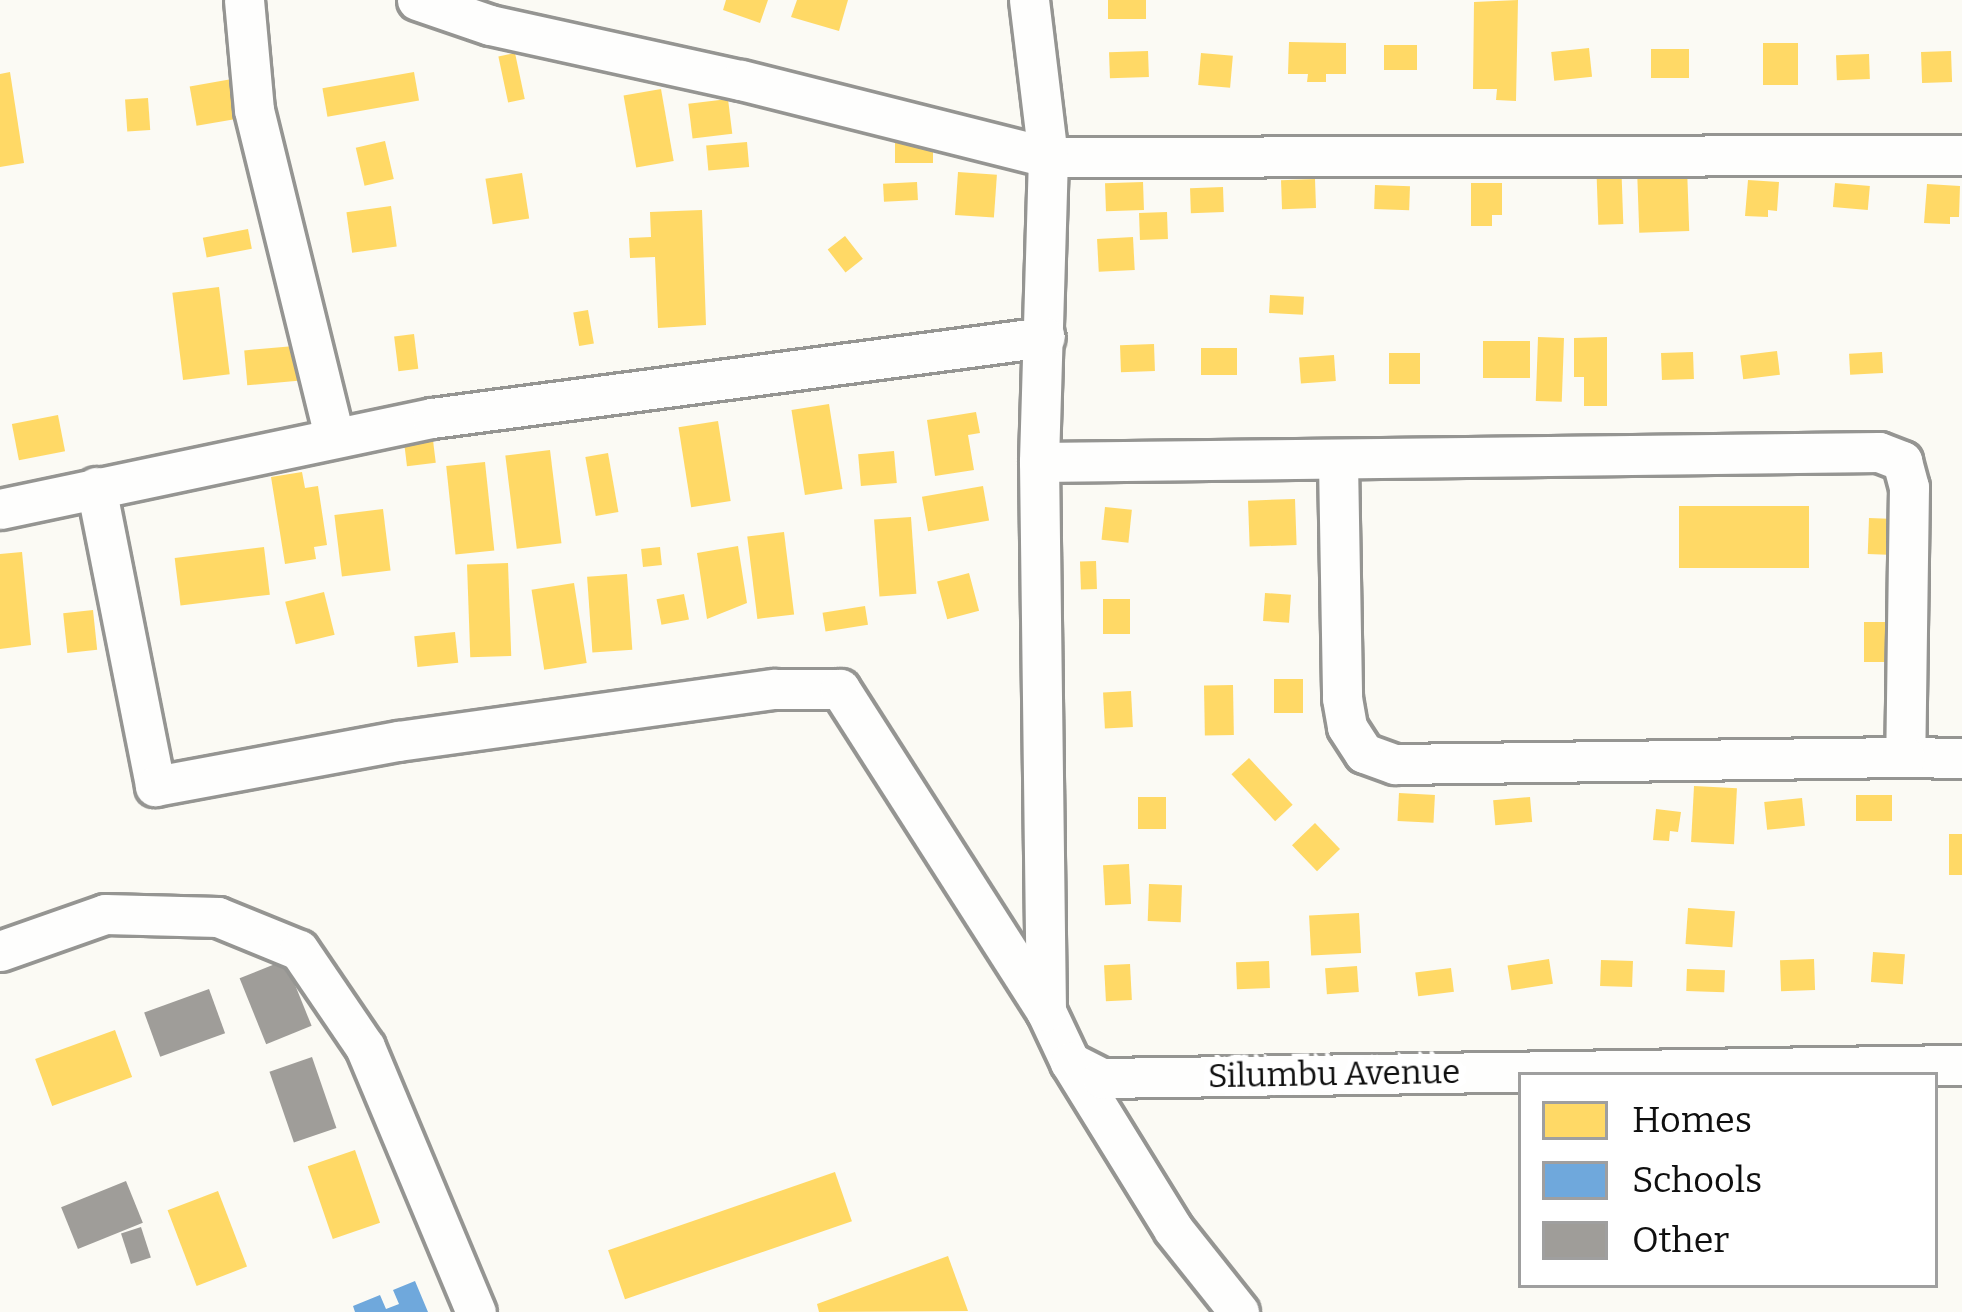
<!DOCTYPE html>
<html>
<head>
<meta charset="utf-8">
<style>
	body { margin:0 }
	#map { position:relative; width:1962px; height:1312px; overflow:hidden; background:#fbfaf4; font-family:Bitter,serif }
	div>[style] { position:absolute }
	.homes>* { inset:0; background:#ffd966; transform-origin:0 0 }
	.schools>* { inset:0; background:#6fa8dc }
	.building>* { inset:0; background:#9f9d99; transform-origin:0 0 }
	.roads { filter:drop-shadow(3px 0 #959592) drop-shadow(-3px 0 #959592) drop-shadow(0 3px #959592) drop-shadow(0 -3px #959592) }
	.minor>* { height:39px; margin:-19.5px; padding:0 19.5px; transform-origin:19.5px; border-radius:19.5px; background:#fefefd }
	span { translate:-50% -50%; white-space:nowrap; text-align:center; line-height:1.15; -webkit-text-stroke:12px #fff; paint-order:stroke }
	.street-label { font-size:33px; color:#0f0f0f }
	.legend { position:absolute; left:1518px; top:1072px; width:420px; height:216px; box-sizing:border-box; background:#fff; border:3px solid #9f9f9f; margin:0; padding:15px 21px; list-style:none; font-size:36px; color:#0f0f0f }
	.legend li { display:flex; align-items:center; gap:24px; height:60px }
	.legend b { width:60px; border:3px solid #9f9f9f }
</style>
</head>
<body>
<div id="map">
	<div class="homes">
		<div style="clip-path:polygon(726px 0,768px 0,760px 23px,723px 10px)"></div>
		<div style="clip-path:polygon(797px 0,848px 0,839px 31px,791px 17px)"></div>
		<div style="left:1108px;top:0;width:38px;height:19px"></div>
		<div style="clip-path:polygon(1518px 0,1516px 101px,1496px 100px,1497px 89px,1473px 89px,1474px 2px)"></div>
		<div style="clip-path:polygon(1289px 42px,1346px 43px,1346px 74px,1326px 74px,1326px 82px,1307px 82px,1308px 74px,1288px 74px)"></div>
		<div style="left:1763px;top:43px;width:35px;height:42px"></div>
		<div style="left:1384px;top:45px;width:33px;height:25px"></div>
		<div style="left:1589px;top:48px;width:29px;height:38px;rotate:84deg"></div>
		<div style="left:1651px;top:49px;width:38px;height:29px"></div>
		<div style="left:1148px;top:51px;width:26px;height:39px;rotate:88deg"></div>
		<div style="left:1951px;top:51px;width:31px;height:30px;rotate:88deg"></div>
		<div style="left:515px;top:53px;width:47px;height:17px;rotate:78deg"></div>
		<div style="left:1201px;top:53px;width:32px;height:32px;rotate:5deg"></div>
		<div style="left:1869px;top:54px;width:25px;height:33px;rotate:88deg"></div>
		<div style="clip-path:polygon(10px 72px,24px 163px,0 167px,0 74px)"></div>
		<div style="left:414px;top:72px;width:29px;height:93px;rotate:80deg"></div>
		<div style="left:232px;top:79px;width:40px;height:43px;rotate:80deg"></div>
		<div style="left:661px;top:89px;width:73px;height:38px;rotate:80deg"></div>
		<div style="left:148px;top:98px;width:32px;height:23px;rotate:86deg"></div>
		<div style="left:728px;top:99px;width:35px;height:40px;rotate:83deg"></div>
		<div style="left:895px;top:140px;width:38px;height:23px"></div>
		<div style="left:385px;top:141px;width:39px;height:30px;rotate:77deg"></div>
		<div style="left:747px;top:142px;width:25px;height:41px;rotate:85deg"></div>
		<div style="left:1621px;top:158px;width:66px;height:25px;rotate:88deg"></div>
		<div style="left:1687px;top:167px;width:64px;height:50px;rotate:88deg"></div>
		<div style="left:958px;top:172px;width:39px;height:43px;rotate:4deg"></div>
		<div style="left:522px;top:173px;width:46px;height:37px;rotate:81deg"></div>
		<div style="left:1315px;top:179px;width:29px;height:34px;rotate:88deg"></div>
		<div style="clip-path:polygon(1748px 180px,1779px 182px,1777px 211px,1768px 210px,1768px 217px,1745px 216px)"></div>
		<div style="left:917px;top:182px;width:18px;height:34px;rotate:87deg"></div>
		<div style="left:1143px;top:182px;width:28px;height:38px;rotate:88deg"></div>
		<div style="clip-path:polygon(1471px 183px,1502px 183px,1502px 215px,1492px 215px,1492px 226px,1471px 226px)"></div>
		<div style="left:1835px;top:183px;width:35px;height:24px;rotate:5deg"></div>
		<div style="clip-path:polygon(1927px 184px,1960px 186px,1959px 217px,1950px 217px,1950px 224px,1924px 223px)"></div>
		<div style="left:1375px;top:185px;width:35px;height:24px;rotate:2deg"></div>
		<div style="left:1223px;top:187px;width:25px;height:33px;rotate:88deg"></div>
		<div style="left:391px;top:206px;width:41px;height:45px;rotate:82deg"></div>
		<div style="clip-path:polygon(702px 210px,706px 325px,658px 328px,655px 257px,630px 258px,629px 238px,651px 237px,650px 212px)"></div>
		<div style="left:1167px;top:212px;width:27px;height:28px;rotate:88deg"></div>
		<div style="left:248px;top:229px;width:20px;height:46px;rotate:79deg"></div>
		<div style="left:845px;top:236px;width:29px;height:22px;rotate:52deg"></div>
		<div style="left:1133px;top:237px;width:33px;height:36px;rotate:87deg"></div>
		<div style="left:219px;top:287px;width:88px;height:47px;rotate:83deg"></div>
		<div style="left:1270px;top:295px;width:34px;height:18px;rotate:3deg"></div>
		<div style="left:588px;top:310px;width:34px;height:15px;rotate:80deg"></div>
		<div style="left:414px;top:334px;width:35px;height:20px;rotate:83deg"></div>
		<div style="left:1538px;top:337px;width:26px;height:64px;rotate:2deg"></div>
		<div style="clip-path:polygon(1607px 337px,1607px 406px,1584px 406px,1584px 377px,1574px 377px,1574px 338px)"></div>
		<div style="left:1483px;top:341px;width:47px;height:37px"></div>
		<div style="left:1154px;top:344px;width:27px;height:34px;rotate:88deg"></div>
		<div style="left:306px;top:345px;width:35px;height:62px;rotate:85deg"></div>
		<div style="left:1237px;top:348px;width:27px;height:36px;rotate:90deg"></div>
		<div style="left:1777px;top:351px;width:24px;height:37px;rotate:83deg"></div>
		<div style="left:1693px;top:352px;width:27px;height:32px;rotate:88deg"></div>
		<div style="left:1882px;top:352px;width:21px;height:33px;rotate:87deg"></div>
		<div style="left:1420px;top:353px;width:31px;height:31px;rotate:90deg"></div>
		<div style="left:1334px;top:355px;width:26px;height:35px;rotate:86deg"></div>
		<div style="left:829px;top:404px;width:86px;height:38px;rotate:81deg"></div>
		<div style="clip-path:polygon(976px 412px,980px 433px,968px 435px,974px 470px,935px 476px,927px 420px)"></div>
		<div style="left:58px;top:415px;width:37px;height:47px;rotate:79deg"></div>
		<div style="left:718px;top:421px;width:81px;height:40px;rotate:81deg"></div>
		<div style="left:432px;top:432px;width:31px;height:29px;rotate:83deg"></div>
		<div style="left:550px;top:450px;width:94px;height:45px;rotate:83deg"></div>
		<div style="left:894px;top:451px;width:32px;height:36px;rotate:85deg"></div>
		<div style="left:608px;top:453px;width:60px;height:23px;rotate:80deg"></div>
		<div style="left:485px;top:462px;width:89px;height:39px;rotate:84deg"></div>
		<div style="clip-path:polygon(302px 472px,305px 488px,318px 486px,327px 545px,314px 547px,316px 559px,285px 564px,271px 477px)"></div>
		<div style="left:983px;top:486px;width:35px;height:62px;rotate:80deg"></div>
		<div style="left:1295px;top:499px;width:46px;height:47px;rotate:88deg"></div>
		<div style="left:1679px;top:506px;width:130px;height:62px"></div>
		<div style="left:1105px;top:507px;width:27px;height:33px;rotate:6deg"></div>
		<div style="left:383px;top:509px;width:62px;height:49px;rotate:83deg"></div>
		<div style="left:911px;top:517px;width:77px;height:37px;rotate:86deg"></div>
		<div style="left:1869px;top:518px;width:26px;height:36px;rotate:2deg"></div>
		<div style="left:784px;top:532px;width:83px;height:37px;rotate:83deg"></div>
		<div style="clip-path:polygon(738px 546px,747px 603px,707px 619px,697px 553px)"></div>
		<div style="left:264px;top:547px;width:48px;height:90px;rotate:83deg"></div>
		<div style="left:660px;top:547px;width:18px;height:19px;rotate:84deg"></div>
		<div style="clip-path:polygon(22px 552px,31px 645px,0 649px,0 554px)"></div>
		<div style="left:1096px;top:561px;width:28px;height:16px;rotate:88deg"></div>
		<div style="left:508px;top:563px;width:93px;height:41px;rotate:88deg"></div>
		<div style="left:969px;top:573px;width:39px;height:33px;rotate:75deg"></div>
		<div style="left:627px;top:574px;width:76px;height:40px;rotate:86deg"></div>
		<div style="left:574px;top:583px;width:81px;height:43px;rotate:81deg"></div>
		<div style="left:324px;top:592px;width:44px;height:40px;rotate:76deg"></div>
		<div style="left:1265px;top:593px;width:26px;height:28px;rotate:4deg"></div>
		<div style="left:684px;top:594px;width:26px;height:28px;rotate:79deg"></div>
		<div style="left:1130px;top:599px;width:35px;height:27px;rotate:90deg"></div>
		<div style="left:865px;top:606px;width:19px;height:43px;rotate:81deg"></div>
		<div style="left:93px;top:610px;width:40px;height:30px;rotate:84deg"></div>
		<div style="left:1864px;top:622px;width:24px;height:40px"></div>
		<div style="left:455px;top:632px;width:31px;height:41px;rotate:84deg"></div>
		<div style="left:1274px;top:679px;width:29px;height:34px"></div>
		<div style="left:1233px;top:685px;width:50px;height:29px;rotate:89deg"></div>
		<div style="left:1131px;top:691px;width:36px;height:28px;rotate:87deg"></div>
		<div style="left:1249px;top:758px;width:64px;height:24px;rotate:47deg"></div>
		<div style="left:1694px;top:786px;width:43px;height:56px;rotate:3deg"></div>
		<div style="left:1399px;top:793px;width:36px;height:28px;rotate:3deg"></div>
		<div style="left:1856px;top:795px;width:36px;height:26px"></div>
		<div style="left:1138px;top:797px;width:28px;height:32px"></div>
		<div style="left:1530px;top:797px;width:25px;height:37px;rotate:85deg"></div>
		<div style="left:1802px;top:798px;width:28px;height:38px;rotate:84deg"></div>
		<div style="clip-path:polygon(1656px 809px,1681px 812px,1678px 832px,1670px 831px,1669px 841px,1653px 840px)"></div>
		<div style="left:1315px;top:823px;width:36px;height:32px;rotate:46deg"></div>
		<div style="left:1949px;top:834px;width:13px;height:41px"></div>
		<div style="left:1129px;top:864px;width:40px;height:26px;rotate:87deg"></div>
		<div style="left:1149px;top:884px;width:33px;height:37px;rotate:2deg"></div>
		<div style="left:1688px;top:908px;width:47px;height:36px;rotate:4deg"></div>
		<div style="left:1359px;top:913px;width:40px;height:50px;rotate:87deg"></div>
		<div style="left:1873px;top:952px;width:32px;height:30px;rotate:4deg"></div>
		<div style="left:1549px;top:959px;width:25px;height:42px;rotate:81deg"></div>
		<div style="left:1814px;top:959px;width:31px;height:34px;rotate:88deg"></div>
		<div style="left:1601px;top:960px;width:32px;height:26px;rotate:2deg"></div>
		<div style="left:1269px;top:961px;width:27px;height:33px;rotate:88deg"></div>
		<div style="left:1130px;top:964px;width:36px;height:26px;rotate:87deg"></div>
		<div style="left:1357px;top:966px;width:26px;height:32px;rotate:86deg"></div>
		<div style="left:1451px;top:968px;width:24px;height:36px;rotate:83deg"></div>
		<div style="left:1687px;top:969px;width:38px;height:22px;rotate:2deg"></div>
		<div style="left:115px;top:1030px;width:50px;height:85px;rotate:70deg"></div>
		<div style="left:355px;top:1150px;width:77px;height:50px;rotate:71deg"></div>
		<div style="left:835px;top:1172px;width:52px;height:240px;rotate:71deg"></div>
		<div style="left:218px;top:1191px;width:81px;height:54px;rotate:69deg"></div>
		<div style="clip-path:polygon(948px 1256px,968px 1311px,819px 1312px,817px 1304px)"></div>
	</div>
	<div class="schools">
		<div style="clip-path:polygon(415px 1281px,428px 1312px,355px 1312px,353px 1306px,380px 1295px,386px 1309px,399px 1304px,393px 1290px)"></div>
	</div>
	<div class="building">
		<div style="left:285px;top:960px;width:71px;height:49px;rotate:68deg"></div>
		<div style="left:209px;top:989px;width:47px;height:69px;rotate:70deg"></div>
		<div style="left:312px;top:1057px;width:75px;height:45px;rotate:71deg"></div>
		<div style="left:126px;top:1181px;width:45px;height:70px;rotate:68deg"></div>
		<div style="left:141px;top:1227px;width:32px;height:21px;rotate:72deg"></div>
	</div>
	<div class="roads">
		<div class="minor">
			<div style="left:244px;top:0;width:110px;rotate:84.8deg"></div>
			<div style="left:254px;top:110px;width:336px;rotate:76.2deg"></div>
			<div style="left:417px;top:0;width:77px;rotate:18.9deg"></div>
			<div style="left:490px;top:25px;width:257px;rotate:12.4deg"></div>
			<div style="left:741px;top:80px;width:317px;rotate:14.1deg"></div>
			<div style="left:1048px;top:157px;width:914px;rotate:-0.13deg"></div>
			<div style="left:1029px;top:0;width:158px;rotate:83.1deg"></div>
			<div style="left:1048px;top:157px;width:305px;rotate:91.7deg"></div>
			<div style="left:1039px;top:462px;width:549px;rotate:89.27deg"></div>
			<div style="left:1046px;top:1011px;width:56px;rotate:64.8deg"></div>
			<div style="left:1070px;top:1062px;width:196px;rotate:58.3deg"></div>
			<div style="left:1173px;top:1229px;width:106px;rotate:51.5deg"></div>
			<div style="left:1039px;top:462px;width:840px;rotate:-0.68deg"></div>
			<div style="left:1879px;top:452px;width:25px;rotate:21deg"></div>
			<div style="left:1902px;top:461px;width:27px;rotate:75deg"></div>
			<div style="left:1909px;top:487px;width:270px;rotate:90.8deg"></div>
			<div style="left:1905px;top:757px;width:57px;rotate:1deg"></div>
			<div style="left:1338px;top:462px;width:236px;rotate:89deg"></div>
			<div style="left:1342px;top:698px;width:29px;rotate:80deg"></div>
			<div style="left:1347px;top:727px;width:31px;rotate:57deg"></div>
			<div style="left:1364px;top:753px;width:33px;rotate:20deg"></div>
			<div style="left:1395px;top:764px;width:510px;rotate:-0.79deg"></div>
			<div style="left:96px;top:487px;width:305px;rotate:78.8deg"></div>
			<div style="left:155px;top:786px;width:247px;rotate:-10.5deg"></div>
			<div style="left:398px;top:741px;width:381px;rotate:-7.9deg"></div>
			<div style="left:775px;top:689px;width:65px"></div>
			<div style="left:840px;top:689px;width:382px;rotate:57.4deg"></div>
			<div style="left:0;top:509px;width:441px;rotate:-11.9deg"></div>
			<div style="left:432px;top:418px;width:618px;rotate:-7.53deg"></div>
			<div style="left:0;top:951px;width:111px;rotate:-19.4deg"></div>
			<div style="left:105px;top:914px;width:113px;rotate:1.5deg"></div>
			<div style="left:218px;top:917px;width:87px;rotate:22.2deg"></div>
			<div style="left:299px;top:950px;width:117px;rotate:55.8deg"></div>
			<div style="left:365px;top:1047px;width:287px;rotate:67.3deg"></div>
			<div style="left:1070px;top:1062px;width:36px;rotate:27deg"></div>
			<div style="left:1102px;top:1078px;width:860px;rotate:-0.87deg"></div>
		</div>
	</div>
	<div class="street-label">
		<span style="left:1334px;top:1075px;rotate:-1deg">Silumbu Avenue</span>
	</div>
	<ul class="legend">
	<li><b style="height:33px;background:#ffd966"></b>Homes</li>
	<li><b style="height:33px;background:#6fa8dc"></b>Schools</li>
	<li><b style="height:33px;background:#9f9d99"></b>Other</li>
	</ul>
</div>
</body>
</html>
